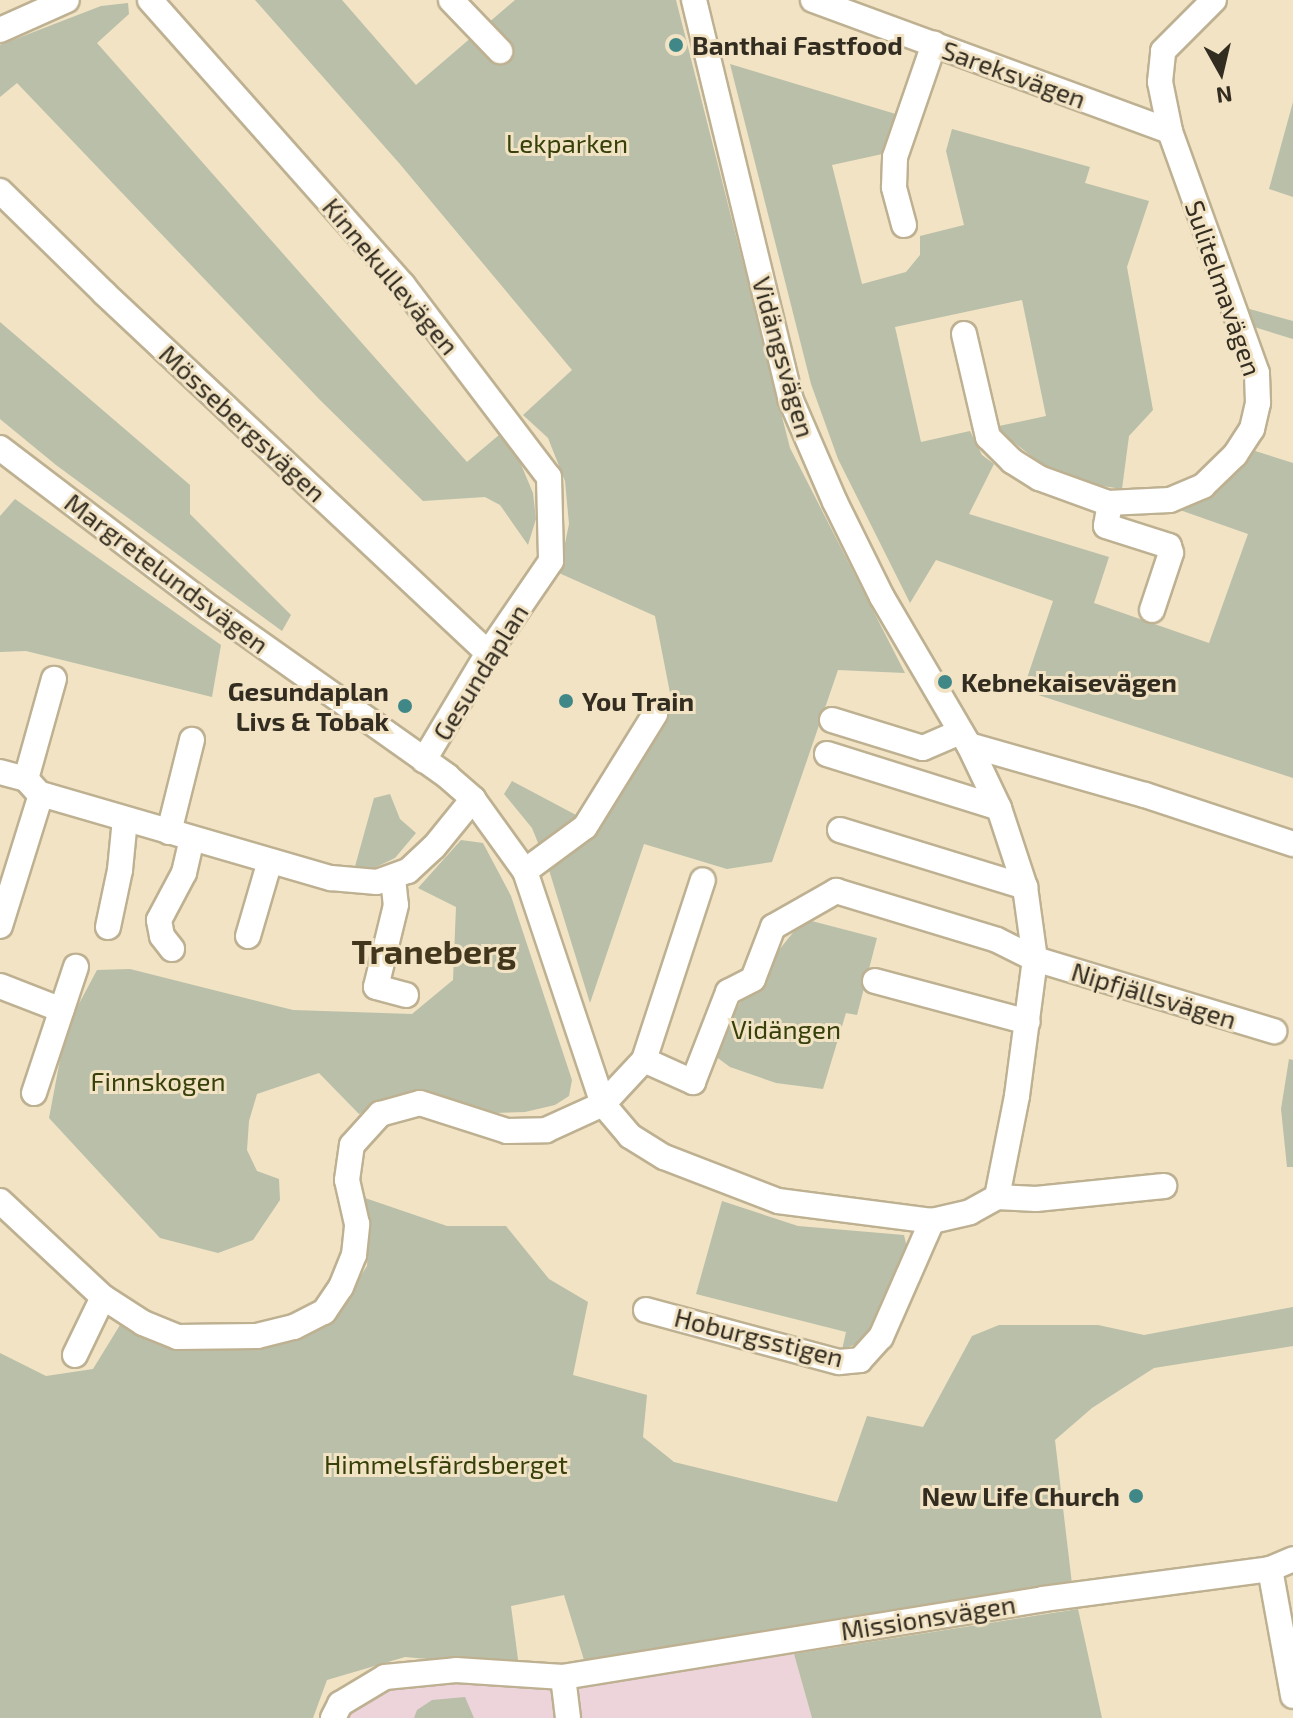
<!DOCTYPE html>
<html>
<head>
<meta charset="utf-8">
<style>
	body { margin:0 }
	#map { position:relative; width:1293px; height:1718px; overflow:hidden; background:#f1e3c4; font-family:"Exo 2",sans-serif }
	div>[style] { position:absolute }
	.commercial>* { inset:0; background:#edd3da }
	.green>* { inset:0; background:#b9bfa9 }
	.roads { filter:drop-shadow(2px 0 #beb192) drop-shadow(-2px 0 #beb192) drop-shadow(0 2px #beb192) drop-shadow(0 -2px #beb192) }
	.street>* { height:24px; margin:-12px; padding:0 12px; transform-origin:12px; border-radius:12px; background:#fff }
	.dots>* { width:22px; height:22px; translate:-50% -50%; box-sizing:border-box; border:4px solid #f1e3c4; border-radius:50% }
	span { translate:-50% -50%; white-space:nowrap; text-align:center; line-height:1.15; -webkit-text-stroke:6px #f1e3c4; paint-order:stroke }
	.poi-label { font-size:26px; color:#332d21; font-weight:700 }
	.left { translate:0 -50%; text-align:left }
	.right { translate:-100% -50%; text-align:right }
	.street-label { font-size:26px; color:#332d21 }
	.park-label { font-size:26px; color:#364008 }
	.district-label { font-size:34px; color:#42371c; font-weight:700 }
	.north { position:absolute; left:1181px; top:32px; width:80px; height:80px; -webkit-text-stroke:6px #f1e3c4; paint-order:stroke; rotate:172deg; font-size:22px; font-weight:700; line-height:32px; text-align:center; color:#332d21 }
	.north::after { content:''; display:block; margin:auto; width:28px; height:36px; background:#332d21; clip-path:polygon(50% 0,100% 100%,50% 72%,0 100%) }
</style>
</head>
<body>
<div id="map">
	<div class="commercial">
		<div style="clip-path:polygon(794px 1654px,812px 1718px,340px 1718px,387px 1684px,456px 1679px,551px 1690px)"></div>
	</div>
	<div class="green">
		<div style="clip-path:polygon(255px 0,342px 0,416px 85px,515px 0,676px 0,790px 448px,905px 673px,838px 670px,772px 862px,727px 869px,644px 844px,590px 1003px,549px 870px,532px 828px,504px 794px,512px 781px,593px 824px,671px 698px,655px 616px,559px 573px,569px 524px,565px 481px,548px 438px,523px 415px,572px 370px,399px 163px)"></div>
		<div style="clip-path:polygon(128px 3px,129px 14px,97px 43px,467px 462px,499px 435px,520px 462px,533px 493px,536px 519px,528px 545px,500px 505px,485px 497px,423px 501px,320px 400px,17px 83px,0 97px,0 45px,101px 6px)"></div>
		<div style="clip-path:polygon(730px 64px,899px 115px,887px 153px,832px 165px,862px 284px,906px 272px,920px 255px,920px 236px,964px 225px,946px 151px,952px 129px,1090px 167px,1085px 183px,1149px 201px,1127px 267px,1153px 410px,1129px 436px,1122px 489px,1077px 482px,1049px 470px,1001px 432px,999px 426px,1046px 416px,1022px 300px,895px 327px,921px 442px,970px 431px,982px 455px,994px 464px,969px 514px,1109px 557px,1094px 603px,1209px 643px,1248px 534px,1177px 509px,1207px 496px,1229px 478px,1252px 450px,1293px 463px,1293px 778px,1023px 690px,1053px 601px,936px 560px,910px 603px,838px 459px,811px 384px)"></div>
		<div style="clip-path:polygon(1293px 102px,1293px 197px,1269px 189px)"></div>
		<div style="clip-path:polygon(1246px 308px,1293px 321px,1293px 339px,1251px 326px)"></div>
		<div style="clip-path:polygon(0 322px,190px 485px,190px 514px,291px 615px,282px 631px,56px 465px,0 419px)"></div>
		<div style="clip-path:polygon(15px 499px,221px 645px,212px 697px,26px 651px,0 652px,0 516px)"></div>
		<div style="clip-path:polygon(390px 794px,400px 819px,416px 833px,395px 858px,374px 868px,354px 870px,374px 798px)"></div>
		<div style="clip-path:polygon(461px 840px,483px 843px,511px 896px,572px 1080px,569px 1096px,555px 1105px,525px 1112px,493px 1113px,428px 1092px,401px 1096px,359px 1114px,319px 1073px,257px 1094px,249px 1121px,247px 1150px,257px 1171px,279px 1179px,280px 1200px,253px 1240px,218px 1253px,160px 1238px,49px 1118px,66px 1028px,97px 970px,130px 969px,293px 1010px,412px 1014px,453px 980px,456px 907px,418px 888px)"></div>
		<div style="clip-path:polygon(804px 919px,877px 938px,857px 1015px,846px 1013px,823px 1089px,776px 1083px,730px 1067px,711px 1053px,749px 987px)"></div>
		<div style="clip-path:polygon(1289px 1059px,1293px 1060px,1293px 1167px,1287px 1167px,1281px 1109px)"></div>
		<div style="clip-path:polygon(365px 1198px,447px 1226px,506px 1226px,549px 1279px,588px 1302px,573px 1375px,647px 1395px,643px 1437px,674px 1462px,837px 1502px,867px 1416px,923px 1427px,972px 1336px,999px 1325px,1098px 1325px,1144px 1335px,1293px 1307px,1293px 1346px,1154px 1368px,1092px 1408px,1055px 1440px,1072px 1584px,584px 1660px,564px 1595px,511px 1606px,519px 1667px,405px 1657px,327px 1680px,313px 1718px,0 1718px,0 1353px,46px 1376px,93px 1369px,120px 1325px,147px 1338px,195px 1350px,254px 1343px,335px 1316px,367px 1266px,369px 1239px)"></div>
		<div style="clip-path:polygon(722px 1201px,798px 1226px,904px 1235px,907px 1248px,868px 1339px,842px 1350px,846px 1332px,696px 1294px)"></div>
		<div style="clip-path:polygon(1078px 1609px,1102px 1718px,812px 1718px,794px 1654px)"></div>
		<div style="clip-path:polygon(465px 1697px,474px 1718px,414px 1718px,417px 1710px,432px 1700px)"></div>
	</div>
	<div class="roads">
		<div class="street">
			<div style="left:150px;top:0;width:381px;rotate:48.4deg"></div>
			<div style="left:403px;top:285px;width:241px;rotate:52.8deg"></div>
			<div style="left:549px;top:477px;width:84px;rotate:88.6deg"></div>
			<div style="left:551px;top:561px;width:112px;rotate:124.4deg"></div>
			<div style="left:488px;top:653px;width:125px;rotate:120.9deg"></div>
			<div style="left:451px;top:0;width:71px;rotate:46.1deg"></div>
			<div style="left:694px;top:0;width:409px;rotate:76.4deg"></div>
			<div style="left:790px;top:398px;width:113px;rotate:66.6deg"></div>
			<div style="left:835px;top:502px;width:106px;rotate:63.7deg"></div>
			<div style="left:882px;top:597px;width:172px;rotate:59.6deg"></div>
			<div style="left:969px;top:745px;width:70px;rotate:64.5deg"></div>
			<div style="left:999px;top:808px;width:83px;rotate:71.8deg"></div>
			<div style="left:1025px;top:887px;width:73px;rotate:82.1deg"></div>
			<div style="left:1035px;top:959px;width:138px;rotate:97.5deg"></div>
			<div style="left:1017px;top:1096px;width:103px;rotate:101.2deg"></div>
			<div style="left:813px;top:0;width:380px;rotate:20.2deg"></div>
			<div style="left:0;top:30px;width:73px;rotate:-24.1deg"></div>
			<div style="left:0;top:191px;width:146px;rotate:44.4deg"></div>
			<div style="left:104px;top:293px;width:526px;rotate:43.15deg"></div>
			<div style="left:904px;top:225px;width:39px;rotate:-105deg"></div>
			<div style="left:894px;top:187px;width:30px;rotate:-88deg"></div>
			<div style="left:895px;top:157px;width:120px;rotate:-71deg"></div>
			<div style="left:964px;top:334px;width:106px;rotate:76.9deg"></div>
			<div style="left:988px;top:437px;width:34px;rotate:45deg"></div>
			<div style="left:1012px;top:461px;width:32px;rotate:32deg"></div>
			<div style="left:1039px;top:478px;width:73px;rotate:19.9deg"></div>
			<div style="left:1108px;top:503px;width:62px;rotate:-2.8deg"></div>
			<div style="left:1170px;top:500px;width:36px;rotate:-23deg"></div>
			<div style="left:1203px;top:486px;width:45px;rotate:-44.1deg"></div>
			<div style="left:1235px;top:455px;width:31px;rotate:-57deg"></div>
			<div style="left:1252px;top:429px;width:27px;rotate:-77deg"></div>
			<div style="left:1258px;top:403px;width:30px;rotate:-92deg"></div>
			<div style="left:1257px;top:373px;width:257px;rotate:-109.8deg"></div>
			<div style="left:1170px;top:131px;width:50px;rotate:-101.5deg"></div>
			<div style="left:1160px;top:82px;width:31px;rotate:-84deg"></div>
			<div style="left:1163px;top:51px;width:72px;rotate:-45deg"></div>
			<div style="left:0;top:448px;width:264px;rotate:37.3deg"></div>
			<div style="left:210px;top:608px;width:291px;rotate:35.3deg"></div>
			<div style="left:447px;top:776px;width:35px;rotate:41deg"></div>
			<div style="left:473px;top:799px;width:89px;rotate:54.2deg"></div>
			<div style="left:525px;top:871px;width:246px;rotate:71.5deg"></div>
			<div style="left:603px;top:1104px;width:42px;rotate:49.8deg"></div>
			<div style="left:630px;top:1136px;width:40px;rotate:32deg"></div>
			<div style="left:664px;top:1157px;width:122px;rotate:21.1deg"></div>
			<div style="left:778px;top:1201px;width:155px;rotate:7.4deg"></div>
			<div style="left:932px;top:1221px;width:39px;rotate:-13deg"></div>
			<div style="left:970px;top:1212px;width:31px;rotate:-29deg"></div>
			<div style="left:997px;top:1197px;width:39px;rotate:3deg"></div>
			<div style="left:1036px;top:1199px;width:129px;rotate:-5.8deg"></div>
			<div style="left:1110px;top:503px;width:23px;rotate:100deg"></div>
			<div style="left:1106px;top:526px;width:66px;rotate:17.6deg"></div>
			<div style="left:1169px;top:546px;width:7px;rotate:74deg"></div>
			<div style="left:1171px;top:553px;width:60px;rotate:108.4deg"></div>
			<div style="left:832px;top:720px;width:95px;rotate:17.1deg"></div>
			<div style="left:923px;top:748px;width:40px;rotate:-23.4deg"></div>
			<div style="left:969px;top:745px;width:183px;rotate:15.9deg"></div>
			<div style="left:1145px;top:795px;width:156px;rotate:18.3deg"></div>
			<div style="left:827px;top:754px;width:180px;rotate:17.4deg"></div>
			<div style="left:0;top:772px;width:27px;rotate:15deg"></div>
			<div style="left:26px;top:779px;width:15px;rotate:48deg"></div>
			<div style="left:26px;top:779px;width:104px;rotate:-74.4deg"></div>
			<div style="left:840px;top:830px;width:194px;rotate:17.1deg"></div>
			<div style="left:169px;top:832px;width:95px;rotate:-76deg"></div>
			<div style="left:525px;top:871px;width:74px;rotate:-36.3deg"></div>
			<div style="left:585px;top:827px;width:133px;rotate:-58.2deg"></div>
			<div style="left:393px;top:878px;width:27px;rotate:84deg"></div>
			<div style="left:396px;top:905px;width:84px;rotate:103.7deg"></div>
			<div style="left:376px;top:987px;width:31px;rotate:15deg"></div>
			<div style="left:0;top:926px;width:138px;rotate:-72.7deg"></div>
			<div style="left:41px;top:794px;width:302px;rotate:16.2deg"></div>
			<div style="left:331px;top:878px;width:46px;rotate:5deg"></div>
			<div style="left:377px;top:882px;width:33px;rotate:-20deg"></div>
			<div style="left:408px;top:871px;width:35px;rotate:-43deg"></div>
			<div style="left:434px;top:847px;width:62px;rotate:-50.9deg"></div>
			<div style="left:108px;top:927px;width:58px;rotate:-78.1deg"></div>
			<div style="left:120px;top:870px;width:51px;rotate:-84.4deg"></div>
			<div style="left:248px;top:936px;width:78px;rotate:-73.7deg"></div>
			<div style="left:172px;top:949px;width:16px;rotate:-128deg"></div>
			<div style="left:162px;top:936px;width:16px;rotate:-101deg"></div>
			<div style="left:159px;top:920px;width:53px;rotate:-62deg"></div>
			<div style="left:184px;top:873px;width:35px;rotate:-77deg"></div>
			<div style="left:875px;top:981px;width:158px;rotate:15deg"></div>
			<div style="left:0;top:986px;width:66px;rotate:21.2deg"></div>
			<div style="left:644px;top:1060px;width:54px;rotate:24.2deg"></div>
			<div style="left:693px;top:1082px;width:97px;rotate:-68.7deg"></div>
			<div style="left:728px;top:992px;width:28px;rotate:-27deg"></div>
			<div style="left:753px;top:979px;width:56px;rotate:-69deg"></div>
			<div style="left:773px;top:927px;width:73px;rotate:-29.7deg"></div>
			<div style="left:836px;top:891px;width:168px;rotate:16.9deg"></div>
			<div style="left:997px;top:940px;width:42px;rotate:26.6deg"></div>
			<div style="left:1035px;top:959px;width:250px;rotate:16.8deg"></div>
			<div style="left:34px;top:1093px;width:133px;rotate:-71.6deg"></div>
			<div style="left:0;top:1201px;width:141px;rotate:43deg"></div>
			<div style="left:103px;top:1297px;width:48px;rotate:33deg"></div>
			<div style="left:143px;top:1323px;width:37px;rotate:22deg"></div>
			<div style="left:177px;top:1337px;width:80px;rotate:-0.7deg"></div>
			<div style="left:257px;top:1336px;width:38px;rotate:-14deg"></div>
			<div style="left:294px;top:1327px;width:34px;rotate:-27deg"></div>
			<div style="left:324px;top:1312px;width:30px;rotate:-56deg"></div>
			<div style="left:341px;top:1287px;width:35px;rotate:-68deg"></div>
			<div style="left:354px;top:1255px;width:31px;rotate:-84deg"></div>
			<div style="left:357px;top:1224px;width:45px;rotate:-102.8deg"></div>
			<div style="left:347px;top:1180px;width:35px;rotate:-82deg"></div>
			<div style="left:352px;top:1145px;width:42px;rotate:-47.9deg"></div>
			<div style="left:380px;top:1114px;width:41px;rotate:-15.4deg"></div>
			<div style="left:420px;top:1103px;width:91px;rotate:17.8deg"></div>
			<div style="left:507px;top:1131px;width:39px;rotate:-1deg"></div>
			<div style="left:546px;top:1130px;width:63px;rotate:-24.5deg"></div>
			<div style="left:603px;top:1104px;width:60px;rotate:-47deg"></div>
			<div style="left:644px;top:1060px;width:189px;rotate:-71.9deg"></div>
			<div style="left:646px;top:1310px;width:200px;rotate:15.1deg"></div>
			<div style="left:839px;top:1362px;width:21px;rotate:-5deg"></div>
			<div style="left:860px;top:1360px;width:31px;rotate:-48deg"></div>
			<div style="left:881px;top:1337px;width:127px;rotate:-66.3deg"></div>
			<div style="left:75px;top:1355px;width:64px;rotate:-64.2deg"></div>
			<div style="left:1270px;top:1569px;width:129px;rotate:79.7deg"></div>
			<div style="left:563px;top:1677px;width:41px;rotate:83deg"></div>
			<div style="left:333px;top:1718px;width:16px;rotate:-63deg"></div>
			<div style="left:340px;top:1704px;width:52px;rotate:-31deg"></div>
			<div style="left:385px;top:1677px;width:71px;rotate:-5.6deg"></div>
			<div style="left:456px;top:1670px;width:107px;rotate:3.7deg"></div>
			<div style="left:563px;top:1677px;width:486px;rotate:-9.2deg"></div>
			<div style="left:1043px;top:1599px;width:229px;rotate:-7.5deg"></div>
			<div style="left:1270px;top:1569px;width:25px;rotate:-23deg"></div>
		</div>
	</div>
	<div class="dots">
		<div style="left:676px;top:45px;background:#408888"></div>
		<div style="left:945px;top:682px;background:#408888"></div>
		<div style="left:566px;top:701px;background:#408888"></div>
		<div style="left:405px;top:706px;background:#408888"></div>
		<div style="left:1136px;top:1496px;background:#408888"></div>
	</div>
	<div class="poi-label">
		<span class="left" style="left:692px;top:45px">Banthai Fastfood</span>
		<span class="left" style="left:961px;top:682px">Kebnekaisevägen</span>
		<span class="right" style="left:389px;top:706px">Gesundaplan<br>Livs &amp; Tobak</span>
		<span class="left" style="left:582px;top:701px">You Train</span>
		<span class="right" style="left:1120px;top:1496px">New Life Church</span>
	</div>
	<div class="street-label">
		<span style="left:1014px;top:74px;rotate:20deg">Sareksvägen</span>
		<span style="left:391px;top:276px;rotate:50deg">Kinnekullevägen</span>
		<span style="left:1224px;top:288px;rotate:71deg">Sulitelmavägen</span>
		<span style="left:784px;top:357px;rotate:74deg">Vidängsvägen</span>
		<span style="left:243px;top:423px;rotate:43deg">Mössebergsvägen</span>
		<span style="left:167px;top:573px;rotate:37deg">Margretelundsvägen</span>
		<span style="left:480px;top:672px;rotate:-58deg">Gesundaplan</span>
		<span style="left:1154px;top:995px;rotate:17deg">Nipfjällsvägen</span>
		<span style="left:759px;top:1337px;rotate:14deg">Hoburgsstigen</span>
		<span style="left:928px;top:1617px;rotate:-9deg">Missionsvägen</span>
	</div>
	<div class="park-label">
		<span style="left:567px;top:143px">Lekparken</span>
		<span style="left:786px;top:1029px">Vidängen</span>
		<span style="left:158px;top:1081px">Finnskogen</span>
		<span style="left:446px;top:1464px">Himmelsfärdsberget</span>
	</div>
	<div class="district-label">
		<span style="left:434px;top:951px">Traneberg</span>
	</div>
	<div class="north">N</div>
</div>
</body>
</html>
